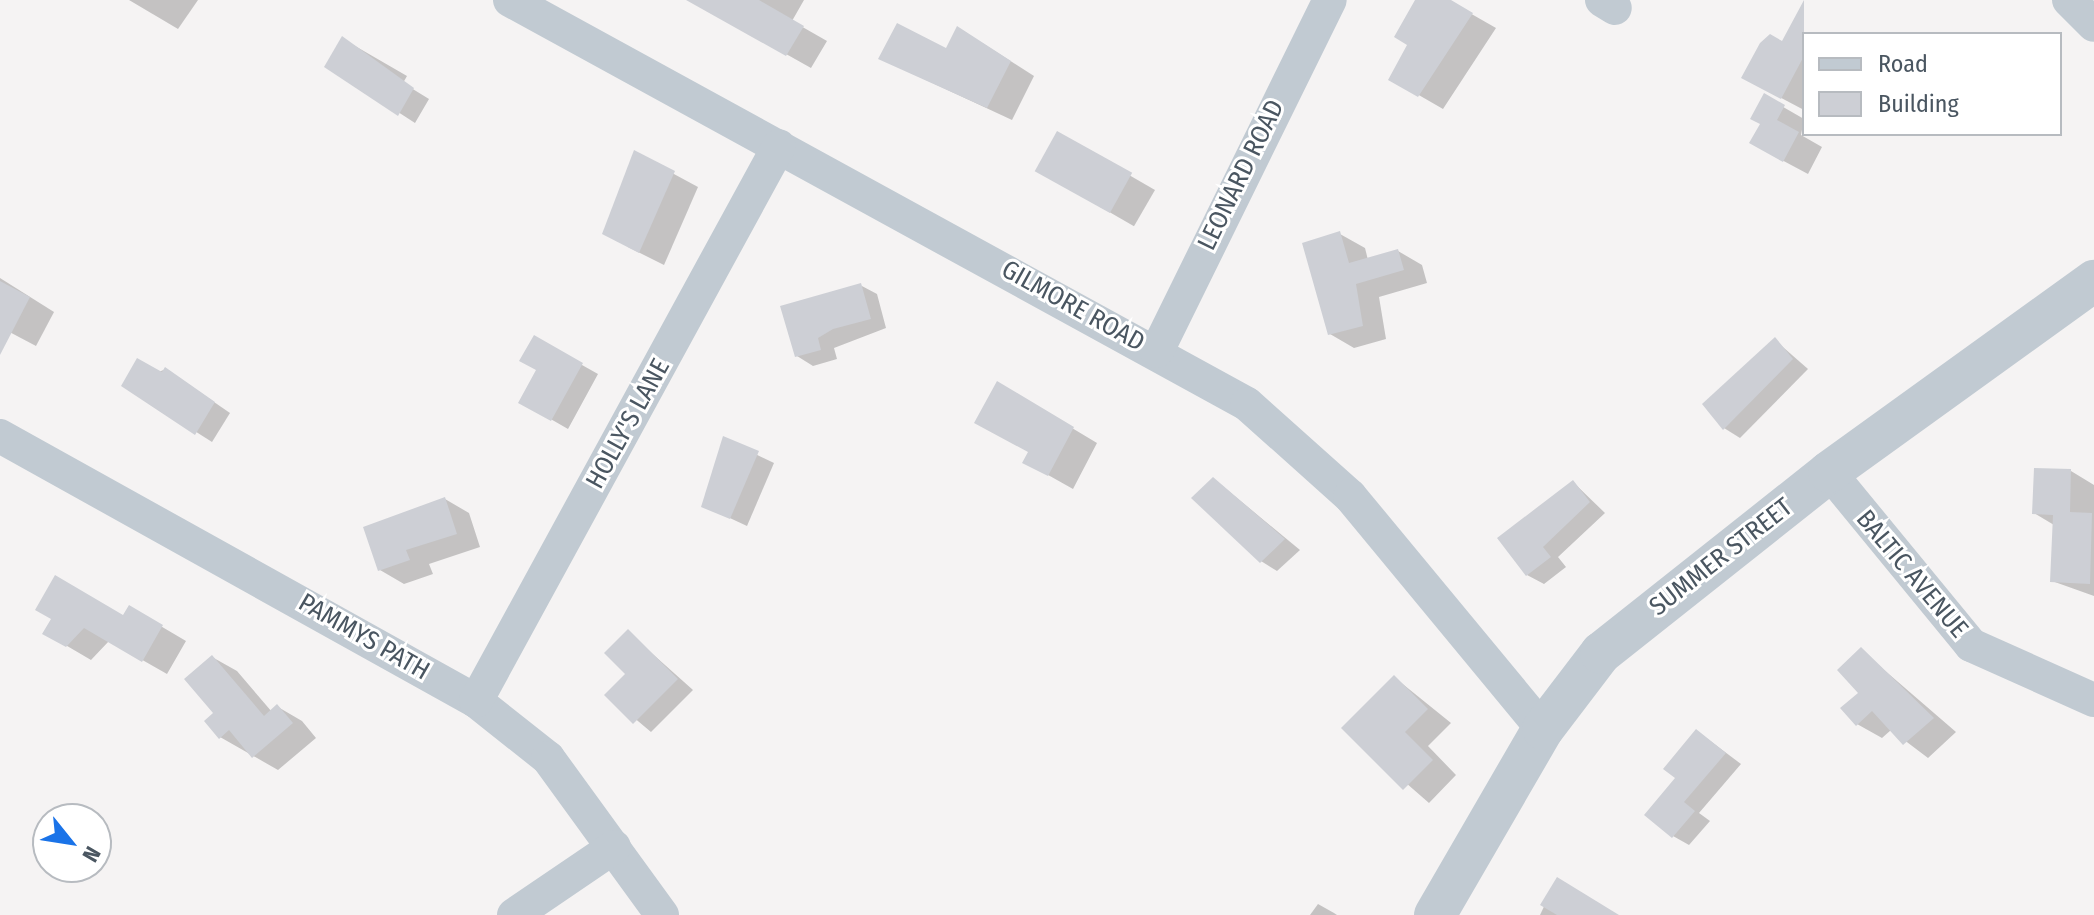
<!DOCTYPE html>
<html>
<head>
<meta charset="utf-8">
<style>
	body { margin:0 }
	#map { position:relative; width:2094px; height:915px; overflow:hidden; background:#f5f3f3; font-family:"Fira Sans Condensed",sans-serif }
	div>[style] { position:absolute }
	.shadow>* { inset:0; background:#0003; transform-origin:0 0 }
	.building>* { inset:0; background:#cdcfd5; transform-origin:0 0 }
	.minor>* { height:34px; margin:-17px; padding:0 17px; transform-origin:17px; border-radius:17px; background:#c1cad2 }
	.tertiary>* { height:42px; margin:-21px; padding:0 21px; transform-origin:21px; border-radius:21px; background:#c1cad2 }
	span { translate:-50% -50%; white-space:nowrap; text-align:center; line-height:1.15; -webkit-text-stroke:6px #fff; paint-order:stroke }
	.street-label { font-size:26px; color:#4a5661 }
	.legend { position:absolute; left:1802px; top:32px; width:260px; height:104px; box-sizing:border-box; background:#fff; border:2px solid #b7bbc0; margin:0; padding:10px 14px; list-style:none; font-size:24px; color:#4a5661 }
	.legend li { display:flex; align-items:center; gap:16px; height:40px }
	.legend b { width:40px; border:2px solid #b7bbc0 }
	.north { position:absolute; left:32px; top:803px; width:80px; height:80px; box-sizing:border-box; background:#fff; border:2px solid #b7bbc0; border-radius:50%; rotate:120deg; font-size:22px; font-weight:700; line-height:32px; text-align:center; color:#4a5661 }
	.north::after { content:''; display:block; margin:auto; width:28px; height:36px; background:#1a73e8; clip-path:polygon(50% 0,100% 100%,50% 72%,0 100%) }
</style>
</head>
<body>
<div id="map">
	<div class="shadow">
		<div style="clip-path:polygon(129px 0,198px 0,178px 29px)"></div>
		<div style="clip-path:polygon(690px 0,804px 0,792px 21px,827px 41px,811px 68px)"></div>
		<div style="clip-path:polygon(1417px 0,1447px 0,1496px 28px,1443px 109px,1391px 79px,1410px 44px)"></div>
		<div style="clip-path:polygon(1792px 26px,1807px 34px,1804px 110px,1768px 91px)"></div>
		<div style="clip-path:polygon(343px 39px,407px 76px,403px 83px,429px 99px,415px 123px,327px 66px)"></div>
		<div style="clip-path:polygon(982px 43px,1034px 76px,1012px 120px,881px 59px)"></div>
		<div style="clip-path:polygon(1764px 96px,1804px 119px,1801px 135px,1822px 147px,1808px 174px,1776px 157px,1762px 123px)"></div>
		<div style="left:1058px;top:134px;width:112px;height:42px;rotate:30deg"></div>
		<div style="clip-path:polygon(635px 153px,698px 187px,664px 265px,628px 247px)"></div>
		<div style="clip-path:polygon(1340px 234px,1365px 248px,1368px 260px,1398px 251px,1422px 265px,1427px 283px,1379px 297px,1386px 339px,1354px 348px,1330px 334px)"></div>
		<div style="clip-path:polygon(0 278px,54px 312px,36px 346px,0 327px)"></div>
		<div style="clip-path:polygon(860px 285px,877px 294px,886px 328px,834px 348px,837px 359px,813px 366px,797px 356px)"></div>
		<div style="clip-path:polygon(534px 338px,598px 374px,568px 429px,521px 402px,539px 370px)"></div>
		<div style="clip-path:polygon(1775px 340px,1808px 369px,1740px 438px,1724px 428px)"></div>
		<div style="clip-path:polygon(166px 369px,230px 413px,212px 442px,124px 386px)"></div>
		<div style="clip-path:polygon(1022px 398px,1097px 443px,1073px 489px,1025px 462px,1030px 452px)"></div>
		<div style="clip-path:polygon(724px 439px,774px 463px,747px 526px,704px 506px)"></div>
		<div style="clip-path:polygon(2071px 471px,2094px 485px,2094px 596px,2052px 581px,2054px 525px,2034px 513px)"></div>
		<div style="clip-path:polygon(1214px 479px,1300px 550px,1277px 571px,1261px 561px)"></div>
		<div style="clip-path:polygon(1574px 483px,1605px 513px,1558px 557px,1566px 567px,1544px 584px,1527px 575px)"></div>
		<div style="clip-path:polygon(445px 499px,469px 513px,480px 547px,429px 564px,433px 574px,404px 584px,380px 570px)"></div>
		<div style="clip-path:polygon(130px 608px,186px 641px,167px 674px,109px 641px,91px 660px,45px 633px,124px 617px)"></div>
		<div style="clip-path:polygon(628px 632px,693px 690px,651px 732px,607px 695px,628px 674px)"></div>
		<div style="clip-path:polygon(1861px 650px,1956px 732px,1928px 758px,1891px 730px,1882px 738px,1857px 724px)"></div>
		<div style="clip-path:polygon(212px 657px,237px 671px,272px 712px,278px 707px,302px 721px,316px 738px,278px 770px,220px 737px)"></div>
		<div style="clip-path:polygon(1394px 677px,1451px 723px,1428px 746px,1456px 775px,1429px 803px,1343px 728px)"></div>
		<div style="clip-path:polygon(1697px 731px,1741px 764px,1699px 813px,1710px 821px,1689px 845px,1673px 836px,1678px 778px)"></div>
		<div style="clip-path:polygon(1557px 879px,1617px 915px,1540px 915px)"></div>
		<div style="clip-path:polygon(1318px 904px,1334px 913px,1337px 915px,1310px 915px)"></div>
	</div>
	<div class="building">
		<div style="clip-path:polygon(686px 0,759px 0,804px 26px,786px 56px)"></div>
		<div style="clip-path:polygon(1415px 0,1451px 0,1473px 13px,1418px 97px,1388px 80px,1407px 45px,1394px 37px)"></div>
		<div style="clip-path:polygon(1804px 0,1804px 56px,1781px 99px,1741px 78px,1760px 43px,1770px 34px,1782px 41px)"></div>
		<div style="clip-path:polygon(897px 23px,946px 48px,957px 26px,1011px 61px,987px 108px,878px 59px)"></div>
		<div style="clip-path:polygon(342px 36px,414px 88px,398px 116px,324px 67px)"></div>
		<div style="clip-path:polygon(1764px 93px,1785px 105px,1777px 120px,1799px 132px,1783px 162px,1749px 143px,1760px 124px,1750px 119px)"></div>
		<div style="left:1057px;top:131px;width:86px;height:46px;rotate:29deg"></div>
		<div style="clip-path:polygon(634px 150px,675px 171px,639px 253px,602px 234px)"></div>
		<div style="clip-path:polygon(1340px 231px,1349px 263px,1398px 249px,1404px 270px,1356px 284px,1363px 326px,1328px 335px,1302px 243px)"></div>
		<div style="clip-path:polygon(0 281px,30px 297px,0 355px)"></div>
		<div style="clip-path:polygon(861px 283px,871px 319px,833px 329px,818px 338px,821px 350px,795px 357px,780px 306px)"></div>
		<div style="clip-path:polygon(534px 335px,583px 363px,551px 421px,518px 403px,536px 370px,519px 361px)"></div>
		<div style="clip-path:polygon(1775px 337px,1793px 359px,1723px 430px,1702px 404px)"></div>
		<div style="clip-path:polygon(137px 358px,162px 372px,165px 367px,215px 402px,195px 435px,121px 386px)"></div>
		<div style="clip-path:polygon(997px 381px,1074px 427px,1048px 476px,1022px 463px,1028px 452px,974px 423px)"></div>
		<div style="clip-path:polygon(723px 436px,759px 451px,730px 519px,701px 507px)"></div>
		<div style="clip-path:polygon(2034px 468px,2071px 469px,2070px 512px,2092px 513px,2090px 584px,2050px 582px,2053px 515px,2032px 514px)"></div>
		<div style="clip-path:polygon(1213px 477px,1285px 539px,1260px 563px,1191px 498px)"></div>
		<div style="clip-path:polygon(1573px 480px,1590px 502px,1543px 547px,1551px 557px,1526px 576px,1497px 538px)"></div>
		<div style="clip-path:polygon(445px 497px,457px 534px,406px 550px,410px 560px,378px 571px,363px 527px)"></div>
		<div style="clip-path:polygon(55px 575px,123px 615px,129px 605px,163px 625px,142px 662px,84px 628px,66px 647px,42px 634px,51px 619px,35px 610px)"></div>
		<div style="clip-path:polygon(628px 629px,678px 679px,633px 724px,604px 695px,625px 674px,604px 653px)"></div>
		<div style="clip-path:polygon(1861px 647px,1934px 718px,1903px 745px,1872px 711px,1856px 726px,1840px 708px,1858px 693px,1837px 670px)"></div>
		<div style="clip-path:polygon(212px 655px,264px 716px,277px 704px,293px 723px,252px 758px,229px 730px,219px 739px,204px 721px,213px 713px,184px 679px)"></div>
		<div style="clip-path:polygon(1394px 675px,1428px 709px,1405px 732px,1433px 760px,1403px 790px,1341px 728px)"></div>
		<div style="clip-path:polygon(1696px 729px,1726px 753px,1684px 802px,1695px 811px,1672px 838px,1644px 815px,1675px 778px,1663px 769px)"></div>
		<div style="clip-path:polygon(1557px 877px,1619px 915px,1557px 915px,1540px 905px)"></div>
	</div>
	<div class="minor">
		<div style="left:510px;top:0;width:840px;rotate:28.73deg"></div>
		<div style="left:1247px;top:404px;width:138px;rotate:41.8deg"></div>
		<div style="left:1350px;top:496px;width:303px;rotate:50.4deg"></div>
		<div style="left:1602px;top:0;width:15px;rotate:32deg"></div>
		<div style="left:2069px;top:0;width:35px;rotate:45deg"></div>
		<div style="left:1157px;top:351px;width:391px;rotate:-63.8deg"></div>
		<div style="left:0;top:436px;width:545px;rotate:29.11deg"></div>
		<div style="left:476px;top:701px;width:92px;rotate:38.4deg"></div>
		<div style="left:548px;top:758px;width:194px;rotate:54deg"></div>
		<div style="left:1829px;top:472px;width:224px;rotate:50.6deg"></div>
		<div style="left:1971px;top:645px;width:135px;rotate:24.1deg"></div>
		<div style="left:476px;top:701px;width:632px;rotate:-61.37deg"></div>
		<div style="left:514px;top:915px;width:121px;rotate:-34.2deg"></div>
	</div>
	<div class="tertiary">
		<div style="left:1435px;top:915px;width:215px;rotate:-59.9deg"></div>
		<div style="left:1543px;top:729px;width:96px;rotate:-52.7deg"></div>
		<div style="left:1601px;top:653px;width:291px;rotate:-38.4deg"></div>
		<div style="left:1829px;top:472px;width:327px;rotate:-35.8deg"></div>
	</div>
	<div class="street-label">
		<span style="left:1241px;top:175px;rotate:-64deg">LEONARD ROAD</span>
		<span style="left:1073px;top:306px;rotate:29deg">GILMORE ROAD</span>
		<span style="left:628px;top:424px;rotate:-61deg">HOLLY'S LANE</span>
		<span style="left:1721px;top:557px;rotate:-38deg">SUMMER STREET</span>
		<span style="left:1912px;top:574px;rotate:50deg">BALTIC AVENUE</span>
		<span style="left:364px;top:637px;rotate:30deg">PAMMYS PATH</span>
	</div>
	<ul class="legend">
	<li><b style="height:10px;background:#c1cad2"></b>Road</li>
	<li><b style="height:22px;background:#cdcfd5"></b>Building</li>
	</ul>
	<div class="north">N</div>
</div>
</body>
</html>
